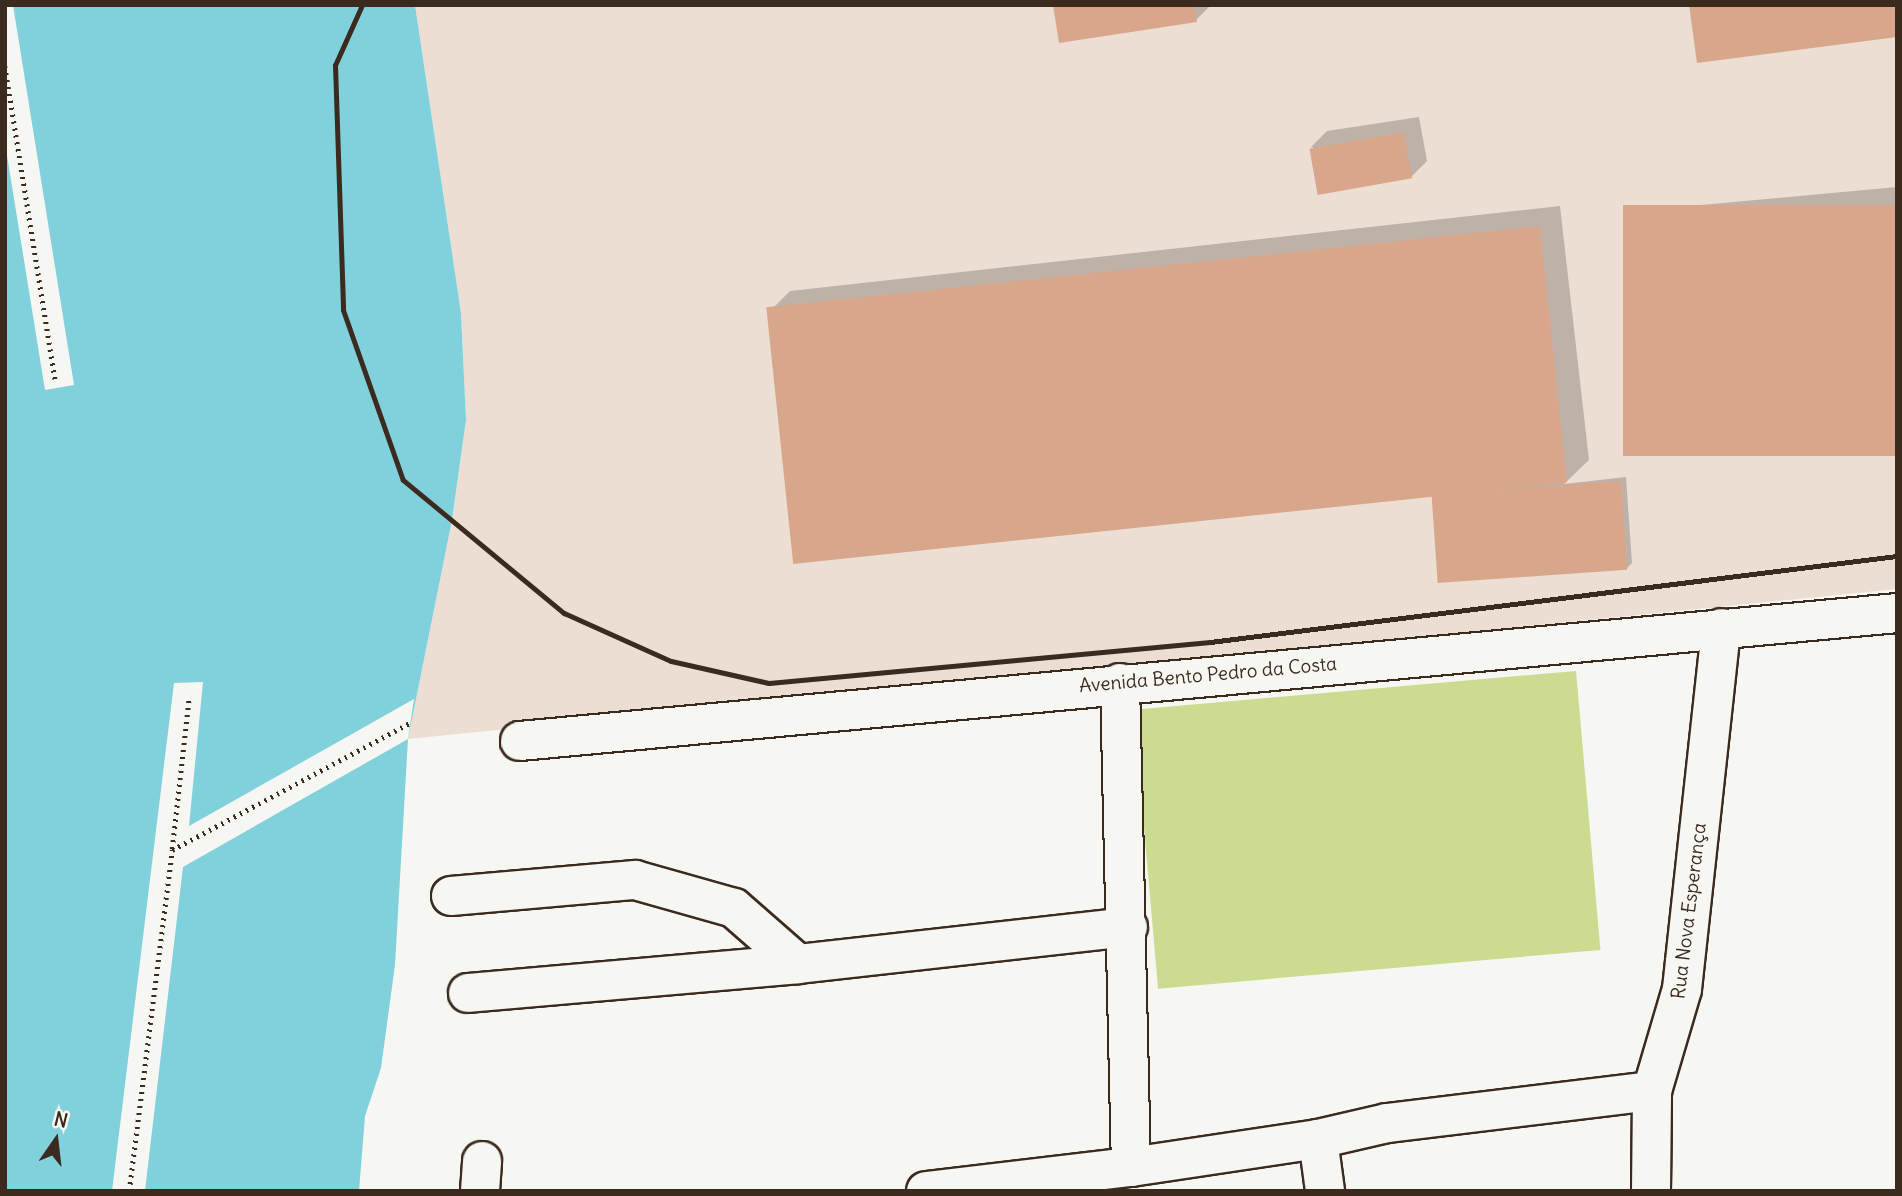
<!DOCTYPE html>
<html>
<head>
<meta charset="utf-8">
<style>
	body { margin:0 }
	#map { position:relative; width:1902px; height:1196px; overflow:hidden; background:#f6f6f2; font-family:Delius,sans-serif }
	div>[style] { position:absolute }
	.built>* { inset:0; background:#edded3 }
	.green>* { inset:0; background:#cbdb8f; transform-origin:0 0 }
	.water>* { inset:0; background:#81d1dd }
	.pier>* { inset:0; background:#f6f6f2 }
	.shadow>* { inset:0; background:#0003 }
	.building>* { inset:0; background:#d8a78b; transform-origin:0 0 }
	.path>* { height:4.5px; margin-top:-2.25px; transform-origin:0; background:repeating-linear-gradient(90deg,#3b2a1e 0 2px,transparent 0 7px) }
	.roads { filter:drop-shadow(2px 0 #3b2a1e) drop-shadow(-2px 0 #3b2a1e) drop-shadow(0 2px #3b2a1e) drop-shadow(0 -2px #3b2a1e) }
	.minor>* { height:38px; margin:-19px; padding:0 19px; transform-origin:19px; border-radius:19px; background:#f6f6f2 }
	.rail>* { height:5px; margin:-2.5px; padding:0 2.5px; transform-origin:2.5px; border-radius:2.5px; background:#3b2a1e }
	span { translate:-50% -50%; white-space:nowrap; text-align:center; line-height:1.15; -webkit-text-stroke:7px #f6f6f2; paint-order:stroke }
	.street-label { font-size:19px; color:#3b2a1e }
	.frame { position:absolute; inset:0; border:7px solid #3b2a1e; pointer-events:none }
	.north { position:absolute; left:21px; top:1105px; width:70px; height:70px; -webkit-text-stroke:5px #f6f6f2; paint-order:stroke; rotate:14deg; font-size:19px; font-weight:700; line-height:28px; text-align:center; color:#3b2a1e }
	.north::after { content:''; display:block; margin:auto; width:24px; height:32px; background:#3b2a1e; clip-path:polygon(50% 0,100% 100%,50% 72%,0 100%) }
</style>
</head>
<body>
<div id="map">
	<div class="built">
		<div style="clip-path:polygon(415px 5px,1897px 5px,1897px 589px,408px 739px,452px 520px,466px 420px,461px 313px)"></div>
	</div>
	<div class="green">
		<div style="left:1576px;top:671px;width:280px;height:444px;rotate:85deg"></div>
	</div>
	<div class="water">
		<div style="clip-path:polygon(5px 5px,415px 5px,461px 313px,466px 420px,452px 520px,408px 739px,395px 965px,381px 1068px,365px 1116px,359px 1191px,5px 1191px)"></div>
	</div>
	<div class="pier">
		<div style="clip-path:polygon(5px 5px,13px 5px,74px 385px,45px 390px,5px 143px)"></div>
		<div style="clip-path:polygon(203px 682px,189px 826px,414px 699px,408px 739px,183px 867px,145px 1191px,112px 1191px,174px 683px)"></div>
	</div>
	<div class="shadow">
		<div style="clip-path:polygon(1054px 5px,1211px 5px,1196px 20px)"></div>
		<div style="clip-path:polygon(1419px 117px,1427px 161px,1411px 177px,1311px 147px,1327px 131px)"></div>
		<div style="clip-path:polygon(1897px 187px,1897px 454px,1625px 231px,1646px 210px)"></div>
		<div style="clip-path:polygon(1560px 206px,1589px 460px,1564px 484px,1626px 477px,1632px 563px,1627px 568px,1434px 504px,1439px 499px,1551px 482px,769px 312px,790px 291px)"></div>
	</div>
	<div class="building">
		<div style="clip-path:polygon(1053px 5px,1194px 5px,1197px 22px,1059px 43px)"></div>
		<div style="clip-path:polygon(1689px 5px,1897px 5px,1897px 37px,1697px 63px)"></div>
		<div style="left:1404px;top:132px;width:47px;height:96px;rotate:80deg"></div>
		<div style="left:1897px;top:205px;width:251px;height:274px;rotate:90deg"></div>
		<div style="left:1540px;top:226px;width:258px;height:778px;rotate:84deg"></div>
		<div style="left:1621px;top:481px;width:89px;height:190px;rotate:86deg"></div>
	</div>
	<div class="path">
		<div style="left:5px;top:66px;width:317px;rotate:80.9deg"></div>
		<div style="left:172px;top:849px;width:152px;rotate:-83.6deg"></div>
		<div style="left:129px;top:1191px;width:344px;rotate:-82.8deg"></div>
		<div style="left:172px;top:850px;width:270px;rotate:-28.1deg"></div>
	</div>
	<div class="roads">
		<div class="minor">
			<div style="left:1120px;top:683px;width:484px;rotate:88.7deg"></div>
			<div style="left:520px;top:741px;width:1383px;rotate:-5.31deg"></div>
			<div style="left:451px;top:896px;width:185px;rotate:-5deg"></div>
			<div style="left:635px;top:880px;width:103px;rotate:15.8deg"></div>
			<div style="left:734px;top:908px;width:85px;rotate:41.2deg"></div>
			<div style="left:468px;top:993px;width:331px;rotate:-5deg"></div>
			<div style="left:798px;top:964px;width:332px;rotate:-6.4deg"></div>
			<div style="left:1318px;top:1139px;width:52px;rotate:82.3deg"></div>
			<div style="left:480px;top:1191px;width:30px;rotate:-86deg"></div>
			<div style="left:926px;top:1191px;width:206px;rotate:-6.7deg"></div>
			<div style="left:1131px;top:1167px;width:189px;rotate:-8.5deg"></div>
			<div style="left:1318px;top:1139px;width:71px;rotate:-13.1deg"></div>
			<div style="left:1387px;top:1123px;width:267px;rotate:-6.9deg"></div>
			<div style="left:1651px;top:1191px;width:100px;rotate:-89.4deg"></div>
			<div style="left:1652px;top:1091px;width:106px;rotate:-73.6deg"></div>
			<div style="left:1682px;top:989px;width:363px;rotate:-83.8deg"></div>
		</div>
	</div>
	<div class="rail">
		<div style="left:362px;top:5px;width:66px;rotate:114.2deg"></div>
		<div style="left:335px;top:65px;width:245px;rotate:88.1deg"></div>
		<div style="left:343px;top:310px;width:180px;rotate:70.6deg"></div>
		<div style="left:403px;top:480px;width:209px;rotate:39.6deg"></div>
		<div style="left:564px;top:613px;width:117px;rotate:24.2deg"></div>
		<div style="left:671px;top:661px;width:100px;rotate:12.7deg"></div>
		<div style="left:769px;top:683px;width:443px;rotate:-5.3deg"></div>
		<div style="left:1210px;top:642px;width:692px;rotate:-7.14deg"></div>
	</div>
	<div class="street-label">
		<span style="left:1208px;top:675px;rotate:-5deg">Avenida Bento Pedro da Costa</span>
		<span style="left:1689px;top:911px;rotate:-83deg">Rua Nova Esperança</span>
	</div>
	<div class="frame"></div>
	<div class="north">N</div>
</div>
</body>
</html>
